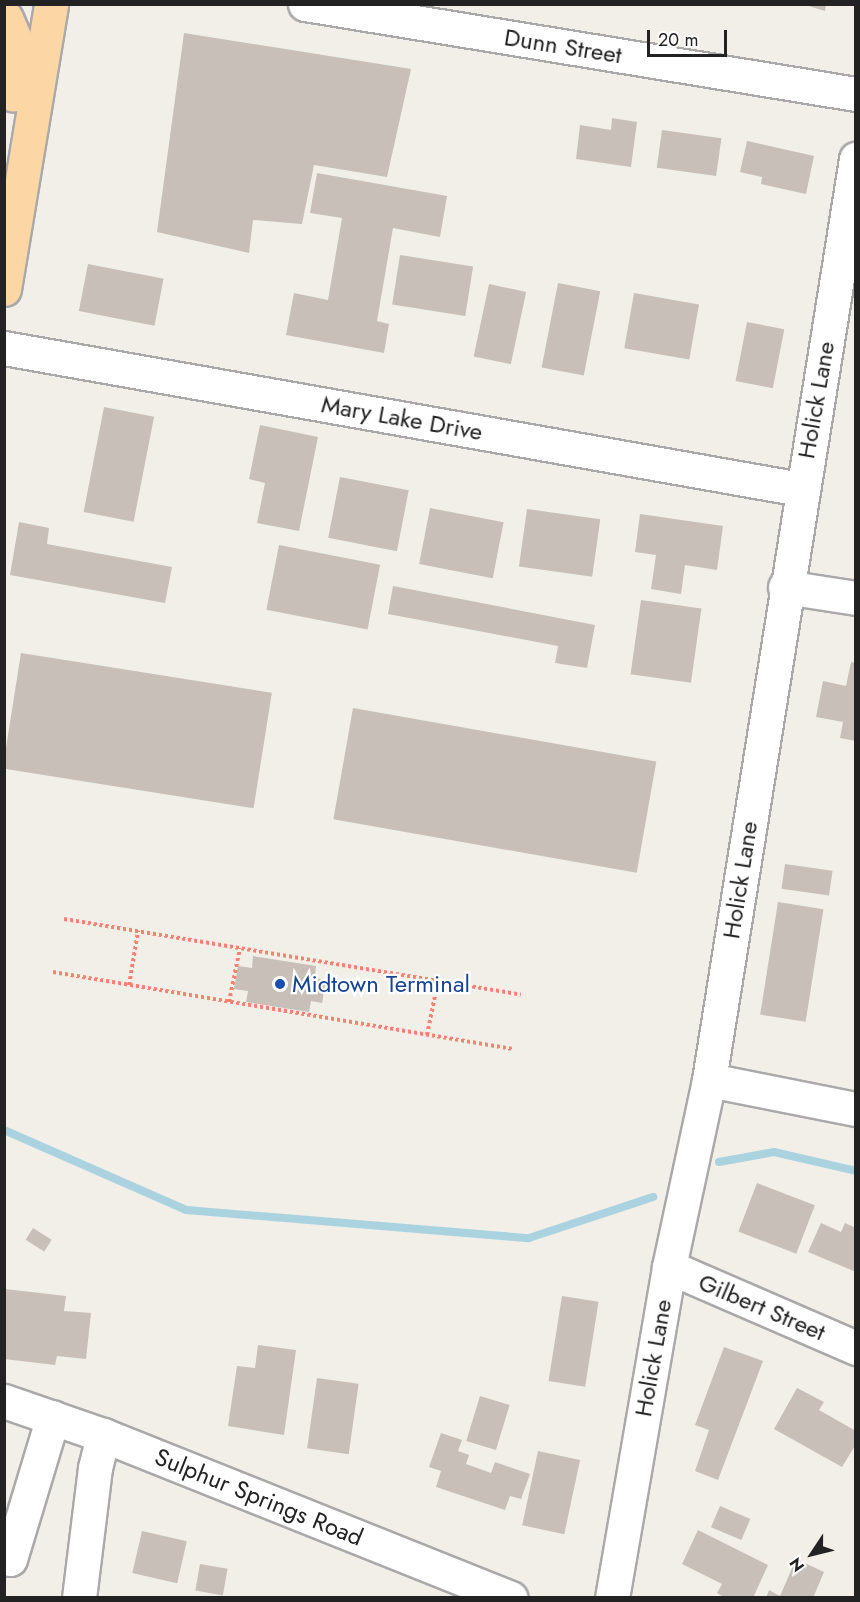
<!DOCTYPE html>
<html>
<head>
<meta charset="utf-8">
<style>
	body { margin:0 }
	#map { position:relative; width:860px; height:1602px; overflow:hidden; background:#f2efe9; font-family:Jost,sans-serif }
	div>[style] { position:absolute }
	.stream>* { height:8px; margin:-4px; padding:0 4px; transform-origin:4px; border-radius:4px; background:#aad3df }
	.building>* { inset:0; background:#c7bfb8; transform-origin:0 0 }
	.path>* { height:4px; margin-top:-2px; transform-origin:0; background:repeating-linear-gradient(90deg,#fa8072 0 3px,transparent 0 6px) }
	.roads { filter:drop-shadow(2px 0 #a9a9a9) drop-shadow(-2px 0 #a9a9a9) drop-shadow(0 2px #a9a9a9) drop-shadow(0 -2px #a9a9a9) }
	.minor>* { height:33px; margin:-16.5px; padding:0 16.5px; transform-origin:16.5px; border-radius:16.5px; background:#fff }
	.major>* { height:33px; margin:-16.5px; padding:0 16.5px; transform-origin:16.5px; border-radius:16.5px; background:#fcd6a4 }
	.dots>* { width:16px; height:16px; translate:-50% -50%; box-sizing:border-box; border:3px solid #fff; border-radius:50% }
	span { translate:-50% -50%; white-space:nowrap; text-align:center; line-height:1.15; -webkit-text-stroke:4.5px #fff; paint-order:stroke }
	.street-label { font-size:24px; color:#222 }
	.transit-label { font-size:24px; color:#164399 }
	.left { translate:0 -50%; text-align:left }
	.frame { position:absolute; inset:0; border:6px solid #222; pointer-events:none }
	.north { position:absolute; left:782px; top:1524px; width:60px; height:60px; -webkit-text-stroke:4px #fff; paint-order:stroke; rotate:235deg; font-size:16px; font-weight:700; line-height:24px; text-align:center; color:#222 }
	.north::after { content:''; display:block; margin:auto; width:21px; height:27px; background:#222; clip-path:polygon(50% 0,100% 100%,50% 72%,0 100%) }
	.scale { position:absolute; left:647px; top:30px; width:80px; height:27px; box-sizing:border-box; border:3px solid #222; border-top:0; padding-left:8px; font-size:18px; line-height:21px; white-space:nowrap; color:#222; -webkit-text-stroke:4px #fff; paint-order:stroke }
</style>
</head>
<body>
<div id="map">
	<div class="stream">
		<div style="left:4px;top:1130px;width:199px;rotate:23.7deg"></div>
		<div style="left:186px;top:1210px;width:344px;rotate:4.7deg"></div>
		<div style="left:529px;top:1238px;width:131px;rotate:-18.3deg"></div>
		<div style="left:719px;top:1162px;width:56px;rotate:-10.3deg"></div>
		<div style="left:774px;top:1152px;width:84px;rotate:13deg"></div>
	</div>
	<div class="building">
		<div style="clip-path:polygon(802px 4px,826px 4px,825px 11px)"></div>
		<div style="clip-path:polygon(184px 33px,411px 69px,387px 177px,314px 165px,302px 224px,253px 220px,249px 253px,157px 232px)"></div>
		<div style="clip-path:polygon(612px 118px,637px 122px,631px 167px,576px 159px,580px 125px,611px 130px)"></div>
		<div style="left:662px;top:130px;width:60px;height:38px;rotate:8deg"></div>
		<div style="clip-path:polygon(747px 141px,814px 156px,806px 194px,761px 184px,762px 177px,740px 172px)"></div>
		<div style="clip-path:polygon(317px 173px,447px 196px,440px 237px,393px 228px,377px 321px,389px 324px,384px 353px,286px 335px,294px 293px,328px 300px,342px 218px,310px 213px)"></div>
		<div style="left:400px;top:255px;width:74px;height:50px;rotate:9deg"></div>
		<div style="left:88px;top:264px;width:77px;height:48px;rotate:11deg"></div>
		<div style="left:558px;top:283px;width:43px;height:86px;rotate:11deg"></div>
		<div style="left:489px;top:284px;width:38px;height:74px;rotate:12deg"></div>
		<div style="left:634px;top:293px;width:66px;height:56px;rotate:10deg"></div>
		<div style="left:747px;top:322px;width:38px;height:60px;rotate:11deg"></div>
		<div style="left:104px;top:407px;width:51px;height:107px;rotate:11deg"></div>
		<div style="clip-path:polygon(260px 425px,318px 437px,299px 531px,257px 523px,265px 483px,249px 479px)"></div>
		<div style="left:340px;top:477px;width:70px;height:62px;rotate:11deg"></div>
		<div style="left:430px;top:508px;width:75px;height:57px;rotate:11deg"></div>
		<div style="left:527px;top:509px;width:74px;height:58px;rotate:8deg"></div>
		<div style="clip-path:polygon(640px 514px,723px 526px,717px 570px,685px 565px,681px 594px,651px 589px,656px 555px,635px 552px)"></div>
		<div style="clip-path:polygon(19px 522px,49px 528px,47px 544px,172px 567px,165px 603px,10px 575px)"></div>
		<div style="left:279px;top:545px;width:103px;height:66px;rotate:11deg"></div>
		<div style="clip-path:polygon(393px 586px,595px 625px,587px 668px,555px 663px,558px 646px,388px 614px)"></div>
		<div style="left:641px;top:600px;width:61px;height:75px;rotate:8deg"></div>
		<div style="left:21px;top:653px;width:254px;height:117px;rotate:9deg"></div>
		<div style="clip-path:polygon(851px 662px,856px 663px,856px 741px,840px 738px,843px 722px,816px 717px,823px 681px,846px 686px)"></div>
		<div style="left:353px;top:708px;width:308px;height:113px;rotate:10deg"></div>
		<div style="left:785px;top:864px;width:48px;height:25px;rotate:8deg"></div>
		<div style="left:778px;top:902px;width:46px;height:114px;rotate:9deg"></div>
		<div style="clip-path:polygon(253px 956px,316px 966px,315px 978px,326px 980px,322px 1003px,311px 1001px,309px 1012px,246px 1002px,248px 991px,234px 989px,238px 966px,252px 968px)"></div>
		<div style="left:757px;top:1183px;width:62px;height:52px;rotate:21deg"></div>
		<div style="clip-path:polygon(821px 1223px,841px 1232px,845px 1223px,856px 1228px,856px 1272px,808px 1252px)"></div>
		<div style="left:33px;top:1228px;width:22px;height:14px;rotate:32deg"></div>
		<div style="clip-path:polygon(5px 1289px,66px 1296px,64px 1311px,91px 1313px,86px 1359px,57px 1356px,55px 1365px,4px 1359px)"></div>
		<div style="left:562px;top:1296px;width:37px;height:86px;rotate:9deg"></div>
		<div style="clip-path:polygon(258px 1345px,296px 1350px,284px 1435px,228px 1426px,237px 1366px,255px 1368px)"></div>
		<div style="clip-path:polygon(724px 1347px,763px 1361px,718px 1480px,695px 1471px,709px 1430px,695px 1425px)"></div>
		<div style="left:317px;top:1378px;width:42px;height:71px;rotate:8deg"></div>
		<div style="clip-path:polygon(797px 1388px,824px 1402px,819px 1410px,856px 1431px,856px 1444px,842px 1467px,774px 1429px)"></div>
		<div style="left:480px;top:1396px;width:31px;height:47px;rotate:17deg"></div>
		<div style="clip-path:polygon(441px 1433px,462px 1440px,458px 1451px,469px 1455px,466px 1464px,491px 1473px,495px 1462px,530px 1474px,521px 1499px,510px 1496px,505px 1510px,436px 1487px,441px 1471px,429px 1467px)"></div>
		<div style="left:538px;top:1451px;width:43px;height:76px;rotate:12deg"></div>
		<div style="left:720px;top:1506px;width:33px;height:23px;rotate:23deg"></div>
		<div style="clip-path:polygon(698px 1530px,768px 1565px,753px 1598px,725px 1598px,717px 1593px,722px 1584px,682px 1564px)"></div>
		<div style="left:142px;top:1531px;width:46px;height:43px;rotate:13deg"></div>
		<div style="clip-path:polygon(796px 1559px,824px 1572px,813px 1598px,766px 1598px,769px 1590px,780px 1596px)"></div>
		<div style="left:200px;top:1564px;width:28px;height:27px;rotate:10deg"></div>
	</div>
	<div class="path">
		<div style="left:64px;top:919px;width:463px;rotate:9.4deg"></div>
		<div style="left:53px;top:972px;width:466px;rotate:9.5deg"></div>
		<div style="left:129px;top:985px;width:55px;rotate:-80.5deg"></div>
		<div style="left:229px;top:1002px;width:55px;rotate:-78.5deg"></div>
		<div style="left:427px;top:1035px;width:55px;rotate:-78.5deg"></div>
	</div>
	<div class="roads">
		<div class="minor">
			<div style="left:305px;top:4px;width:558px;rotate:9.28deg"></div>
			<div style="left:4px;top:348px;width:808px;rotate:10.04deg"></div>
			<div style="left:785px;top:587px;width:72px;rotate:8.8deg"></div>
			<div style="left:709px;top:1080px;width:150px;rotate:11.2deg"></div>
			<div style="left:669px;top:1267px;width:204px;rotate:23.4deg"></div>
			<div style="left:4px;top:1401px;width:105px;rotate:19deg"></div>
			<div style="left:103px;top:1435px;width:439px;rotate:21.8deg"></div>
			<div style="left:4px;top:1557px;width:6px;rotate:18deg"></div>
			<div style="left:10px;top:1559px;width:148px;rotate:-73.2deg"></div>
			<div style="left:79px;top:1598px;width:131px;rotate:-83deg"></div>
			<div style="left:95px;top:1468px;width:34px;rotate:-76deg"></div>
			<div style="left:612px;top:1598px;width:336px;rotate:-80.2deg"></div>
			<div style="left:669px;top:1267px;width:191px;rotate:-77.9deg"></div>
			<div style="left:709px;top:1080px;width:933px;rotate:-80.93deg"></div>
		</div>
		<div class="major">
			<div style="left:6px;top:18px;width:36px;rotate:67deg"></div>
			<div style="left:20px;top:51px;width:44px;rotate:99.2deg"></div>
			<div style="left:4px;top:289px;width:289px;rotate:-80.6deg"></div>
		</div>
	</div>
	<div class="dots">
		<div style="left:280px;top:984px;background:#1a4fb4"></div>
	</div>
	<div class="street-label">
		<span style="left:563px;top:46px;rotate:9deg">Dunn Street</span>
		<span style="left:816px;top:400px;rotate:-80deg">Holick Lane</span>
		<span style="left:402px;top:418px;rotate:10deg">Mary Lake Drive</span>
		<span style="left:740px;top:880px;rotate:-81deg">Holick Lane</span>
		<span style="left:762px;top:1307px;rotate:23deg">Gilbert Street</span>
		<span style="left:653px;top:1358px;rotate:-80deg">Holick Lane</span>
		<span style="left:259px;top:1497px;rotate:22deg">Sulphur Springs Road</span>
	</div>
	<div class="transit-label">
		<span class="left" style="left:292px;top:984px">Midtown Terminal</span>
	</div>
	<div class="frame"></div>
	<div class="north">N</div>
	<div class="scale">20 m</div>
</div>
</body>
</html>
